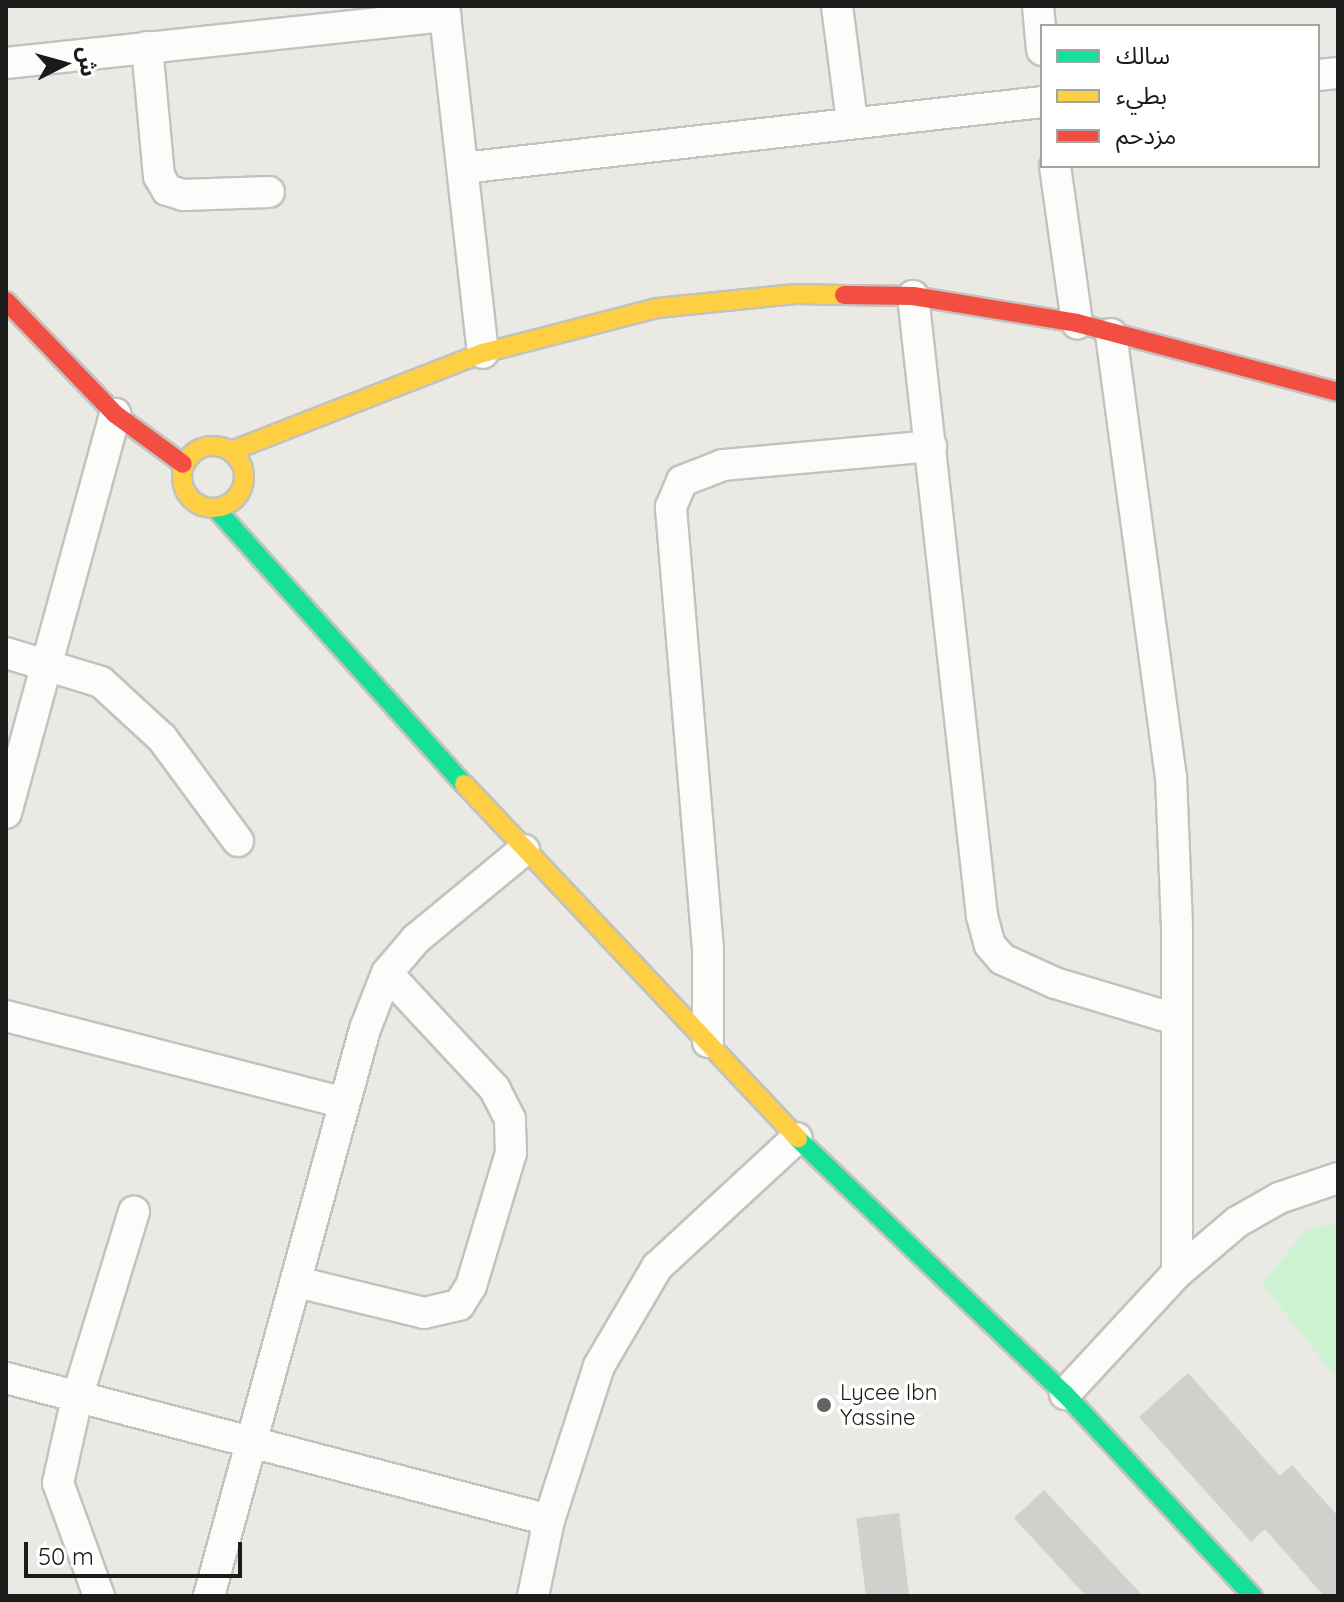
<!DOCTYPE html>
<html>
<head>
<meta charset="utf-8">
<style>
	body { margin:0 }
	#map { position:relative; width:1344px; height:1602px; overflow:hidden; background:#eae9e3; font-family:Quicksand,"Noto Sans Arabic",sans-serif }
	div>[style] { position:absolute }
	.park>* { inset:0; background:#cef3d3 }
	.building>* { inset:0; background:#d2d0cc; transform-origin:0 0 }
	.roads { filter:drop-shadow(2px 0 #c2c2bf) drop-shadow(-2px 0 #c2c2bf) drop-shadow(0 2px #c2c2bf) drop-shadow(0 -2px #c2c2bf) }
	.street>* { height:30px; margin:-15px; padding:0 15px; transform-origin:15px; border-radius:15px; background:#fcfcfb }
	.fast>* { height:18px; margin:-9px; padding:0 9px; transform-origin:9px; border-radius:9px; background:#16e098 }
	.slow>* { height:18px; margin:-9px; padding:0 9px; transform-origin:9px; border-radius:9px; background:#ffcf43 }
	.slow>.ring { margin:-9px; padding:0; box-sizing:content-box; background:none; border:18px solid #ffcf43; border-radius:50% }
	.jam>* { height:18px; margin:-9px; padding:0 9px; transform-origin:9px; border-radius:9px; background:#f24e42 }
	.dots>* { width:22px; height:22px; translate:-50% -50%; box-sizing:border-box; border:4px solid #fff; border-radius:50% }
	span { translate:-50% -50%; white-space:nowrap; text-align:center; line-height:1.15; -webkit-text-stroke:7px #fff; paint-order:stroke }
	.poi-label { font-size:22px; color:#1b1b1b }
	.left { translate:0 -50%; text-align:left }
	.frame { position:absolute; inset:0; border:8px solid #1b1b1b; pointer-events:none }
	.legend { position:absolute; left:1040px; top:24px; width:280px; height:144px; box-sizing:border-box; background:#fff; border:2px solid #a4a4a4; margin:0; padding:10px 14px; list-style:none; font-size:24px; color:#1b1b1b }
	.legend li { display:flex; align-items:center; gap:16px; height:40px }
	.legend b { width:40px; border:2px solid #a4a4a4 }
	.north { position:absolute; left:24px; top:24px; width:80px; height:80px; -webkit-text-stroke:6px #fff; paint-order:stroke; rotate:84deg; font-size:22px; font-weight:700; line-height:32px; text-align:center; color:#1b1b1b }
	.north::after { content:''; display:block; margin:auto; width:28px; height:36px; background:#1b1b1b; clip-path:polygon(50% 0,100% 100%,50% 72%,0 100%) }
	.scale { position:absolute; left:24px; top:1542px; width:218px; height:36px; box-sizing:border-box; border:4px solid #1b1b1b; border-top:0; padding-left:10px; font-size:24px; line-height:28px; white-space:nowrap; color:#1b1b1b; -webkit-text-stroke:6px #fff; paint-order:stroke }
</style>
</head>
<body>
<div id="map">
	<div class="park">
		<div style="clip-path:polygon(1338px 1222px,1338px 1380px,1262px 1284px,1306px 1230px)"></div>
	</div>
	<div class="building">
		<div style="clip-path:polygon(1188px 1373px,1280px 1476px,1292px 1465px,1338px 1516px,1338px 1596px,1324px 1596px,1265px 1529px,1251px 1542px,1139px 1417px)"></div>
		<div style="clip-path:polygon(1044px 1490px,1143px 1596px,1086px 1596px,1014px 1518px)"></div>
		<div style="left:899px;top:1513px;width:84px;height:43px;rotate:83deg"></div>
	</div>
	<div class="roads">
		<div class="street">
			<div style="left:444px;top:6px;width:349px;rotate:83.6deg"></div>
			<div style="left:837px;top:6px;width:117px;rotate:82.6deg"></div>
			<div style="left:1038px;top:6px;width:44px;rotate:84.8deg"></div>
			<div style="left:147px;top:47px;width:130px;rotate:84.7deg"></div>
			<div style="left:159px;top:176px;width:16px;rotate:60deg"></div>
			<div style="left:167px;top:190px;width:17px;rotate:17deg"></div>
			<div style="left:183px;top:195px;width:86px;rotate:-2deg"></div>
			<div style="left:6px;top:63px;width:442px;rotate:-6.1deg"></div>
			<div style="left:1318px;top:75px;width:20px;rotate:-6deg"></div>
			<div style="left:1055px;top:166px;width:159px;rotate:82deg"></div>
			<div style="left:463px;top:168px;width:583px;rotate:-6.5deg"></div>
			<div style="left:913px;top:296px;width:624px;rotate:83.65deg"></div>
			<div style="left:982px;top:916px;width:30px;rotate:75deg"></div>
			<div style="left:990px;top:945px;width:18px;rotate:49deg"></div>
			<div style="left:1002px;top:959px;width:58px;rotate:24.4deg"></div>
			<div style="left:1055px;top:983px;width:125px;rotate:16.7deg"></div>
			<div style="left:1111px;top:334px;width:447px;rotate:82.3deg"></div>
			<div style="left:1171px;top:777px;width:151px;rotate:87.7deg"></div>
			<div style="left:1177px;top:928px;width:345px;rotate:90deg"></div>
			<div style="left:6px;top:653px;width:99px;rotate:17deg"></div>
			<div style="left:101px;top:682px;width:83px;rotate:42.6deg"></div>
			<div style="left:162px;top:738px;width:128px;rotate:53.6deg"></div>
			<div style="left:6px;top:813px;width:414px;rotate:-74.7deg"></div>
			<div style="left:6px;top:1016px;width:349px;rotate:14.4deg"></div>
			<div style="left:708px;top:1042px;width:93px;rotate:-90deg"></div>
			<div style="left:708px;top:949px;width:444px;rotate:-94.8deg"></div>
			<div style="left:671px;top:507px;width:28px;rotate:-67deg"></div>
			<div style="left:682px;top:481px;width:44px;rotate:-21.3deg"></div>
			<div style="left:723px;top:465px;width:209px;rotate:-5.2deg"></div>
			<div style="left:297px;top:1282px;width:131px;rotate:13.7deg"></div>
			<div style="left:424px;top:1313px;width:36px;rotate:-13deg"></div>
			<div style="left:459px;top:1305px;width:22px;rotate:-58deg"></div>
			<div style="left:471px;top:1286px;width:139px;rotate:-73.3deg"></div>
			<div style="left:511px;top:1153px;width:34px;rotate:-92deg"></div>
			<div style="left:510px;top:1119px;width:34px;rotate:-117deg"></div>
			<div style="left:495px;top:1089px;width:158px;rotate:-133deg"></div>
			<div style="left:6px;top:1378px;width:561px;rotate:14.66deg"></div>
			<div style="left:1065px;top:1394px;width:165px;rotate:-47.2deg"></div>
			<div style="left:1177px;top:1273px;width:79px;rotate:-40.4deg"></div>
			<div style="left:1237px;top:1222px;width:48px;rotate:-29.7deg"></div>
			<div style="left:1279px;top:1198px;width:62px;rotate:-18.7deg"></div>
			<div style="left:99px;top:1596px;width:120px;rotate:-109.9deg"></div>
			<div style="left:58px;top:1483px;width:87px;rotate:-77.4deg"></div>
			<div style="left:77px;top:1398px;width:195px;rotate:-73deg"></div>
			<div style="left:209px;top:1596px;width:588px;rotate:-74.62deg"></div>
			<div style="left:365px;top:1029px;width:60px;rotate:-68.6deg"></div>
			<div style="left:387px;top:973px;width:45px;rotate:-49.5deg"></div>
			<div style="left:416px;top:939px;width:140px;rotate:-39.5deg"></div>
			<div style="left:533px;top:1596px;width:78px;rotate:-78.1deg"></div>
			<div style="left:549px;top:1520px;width:162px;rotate:-72deg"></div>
			<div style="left:599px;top:1366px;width:115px;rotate:-59.6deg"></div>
			<div style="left:657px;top:1267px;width:190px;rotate:-42.7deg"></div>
		</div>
		<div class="fast">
			<div style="left:216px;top:509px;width:370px;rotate:48deg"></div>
			<div style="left:798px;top:1139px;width:369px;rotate:43.7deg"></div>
			<div style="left:1065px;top:1394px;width:276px;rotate:47.1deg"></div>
		</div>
		<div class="slow">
			<div class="ring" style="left:182px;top:446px;width:44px;height:44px"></div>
			<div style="left:231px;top:451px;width:270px;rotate:-21.3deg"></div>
			<div style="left:483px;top:353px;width:180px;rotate:-14.5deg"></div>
			<div style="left:657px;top:308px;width:139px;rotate:-5.8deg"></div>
			<div style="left:795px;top:294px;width:49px;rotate:1.2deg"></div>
			<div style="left:464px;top:784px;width:487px;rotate:46.7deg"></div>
		</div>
		<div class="jam">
			<div style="left:844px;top:295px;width:69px;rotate:0.8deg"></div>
			<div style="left:913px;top:296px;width:166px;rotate:9.3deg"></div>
			<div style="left:1077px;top:323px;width:270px;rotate:14.8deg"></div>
			<div style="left:6px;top:301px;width:157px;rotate:46deg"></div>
			<div style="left:115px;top:414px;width:84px;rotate:36.3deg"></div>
		</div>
	</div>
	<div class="dots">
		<div style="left:824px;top:1405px;background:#636361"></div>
	</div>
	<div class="poi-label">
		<span class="left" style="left:840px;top:1405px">Lycee Ibn<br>Yassine</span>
	</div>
	<div class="frame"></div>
	<ul class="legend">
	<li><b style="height:10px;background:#16e098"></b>سالك</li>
	<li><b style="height:10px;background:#ffcf43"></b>بطيء</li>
	<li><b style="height:10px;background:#f24e42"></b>مزدحم</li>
	</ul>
	<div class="north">ش</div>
	<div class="scale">50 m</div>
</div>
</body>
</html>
